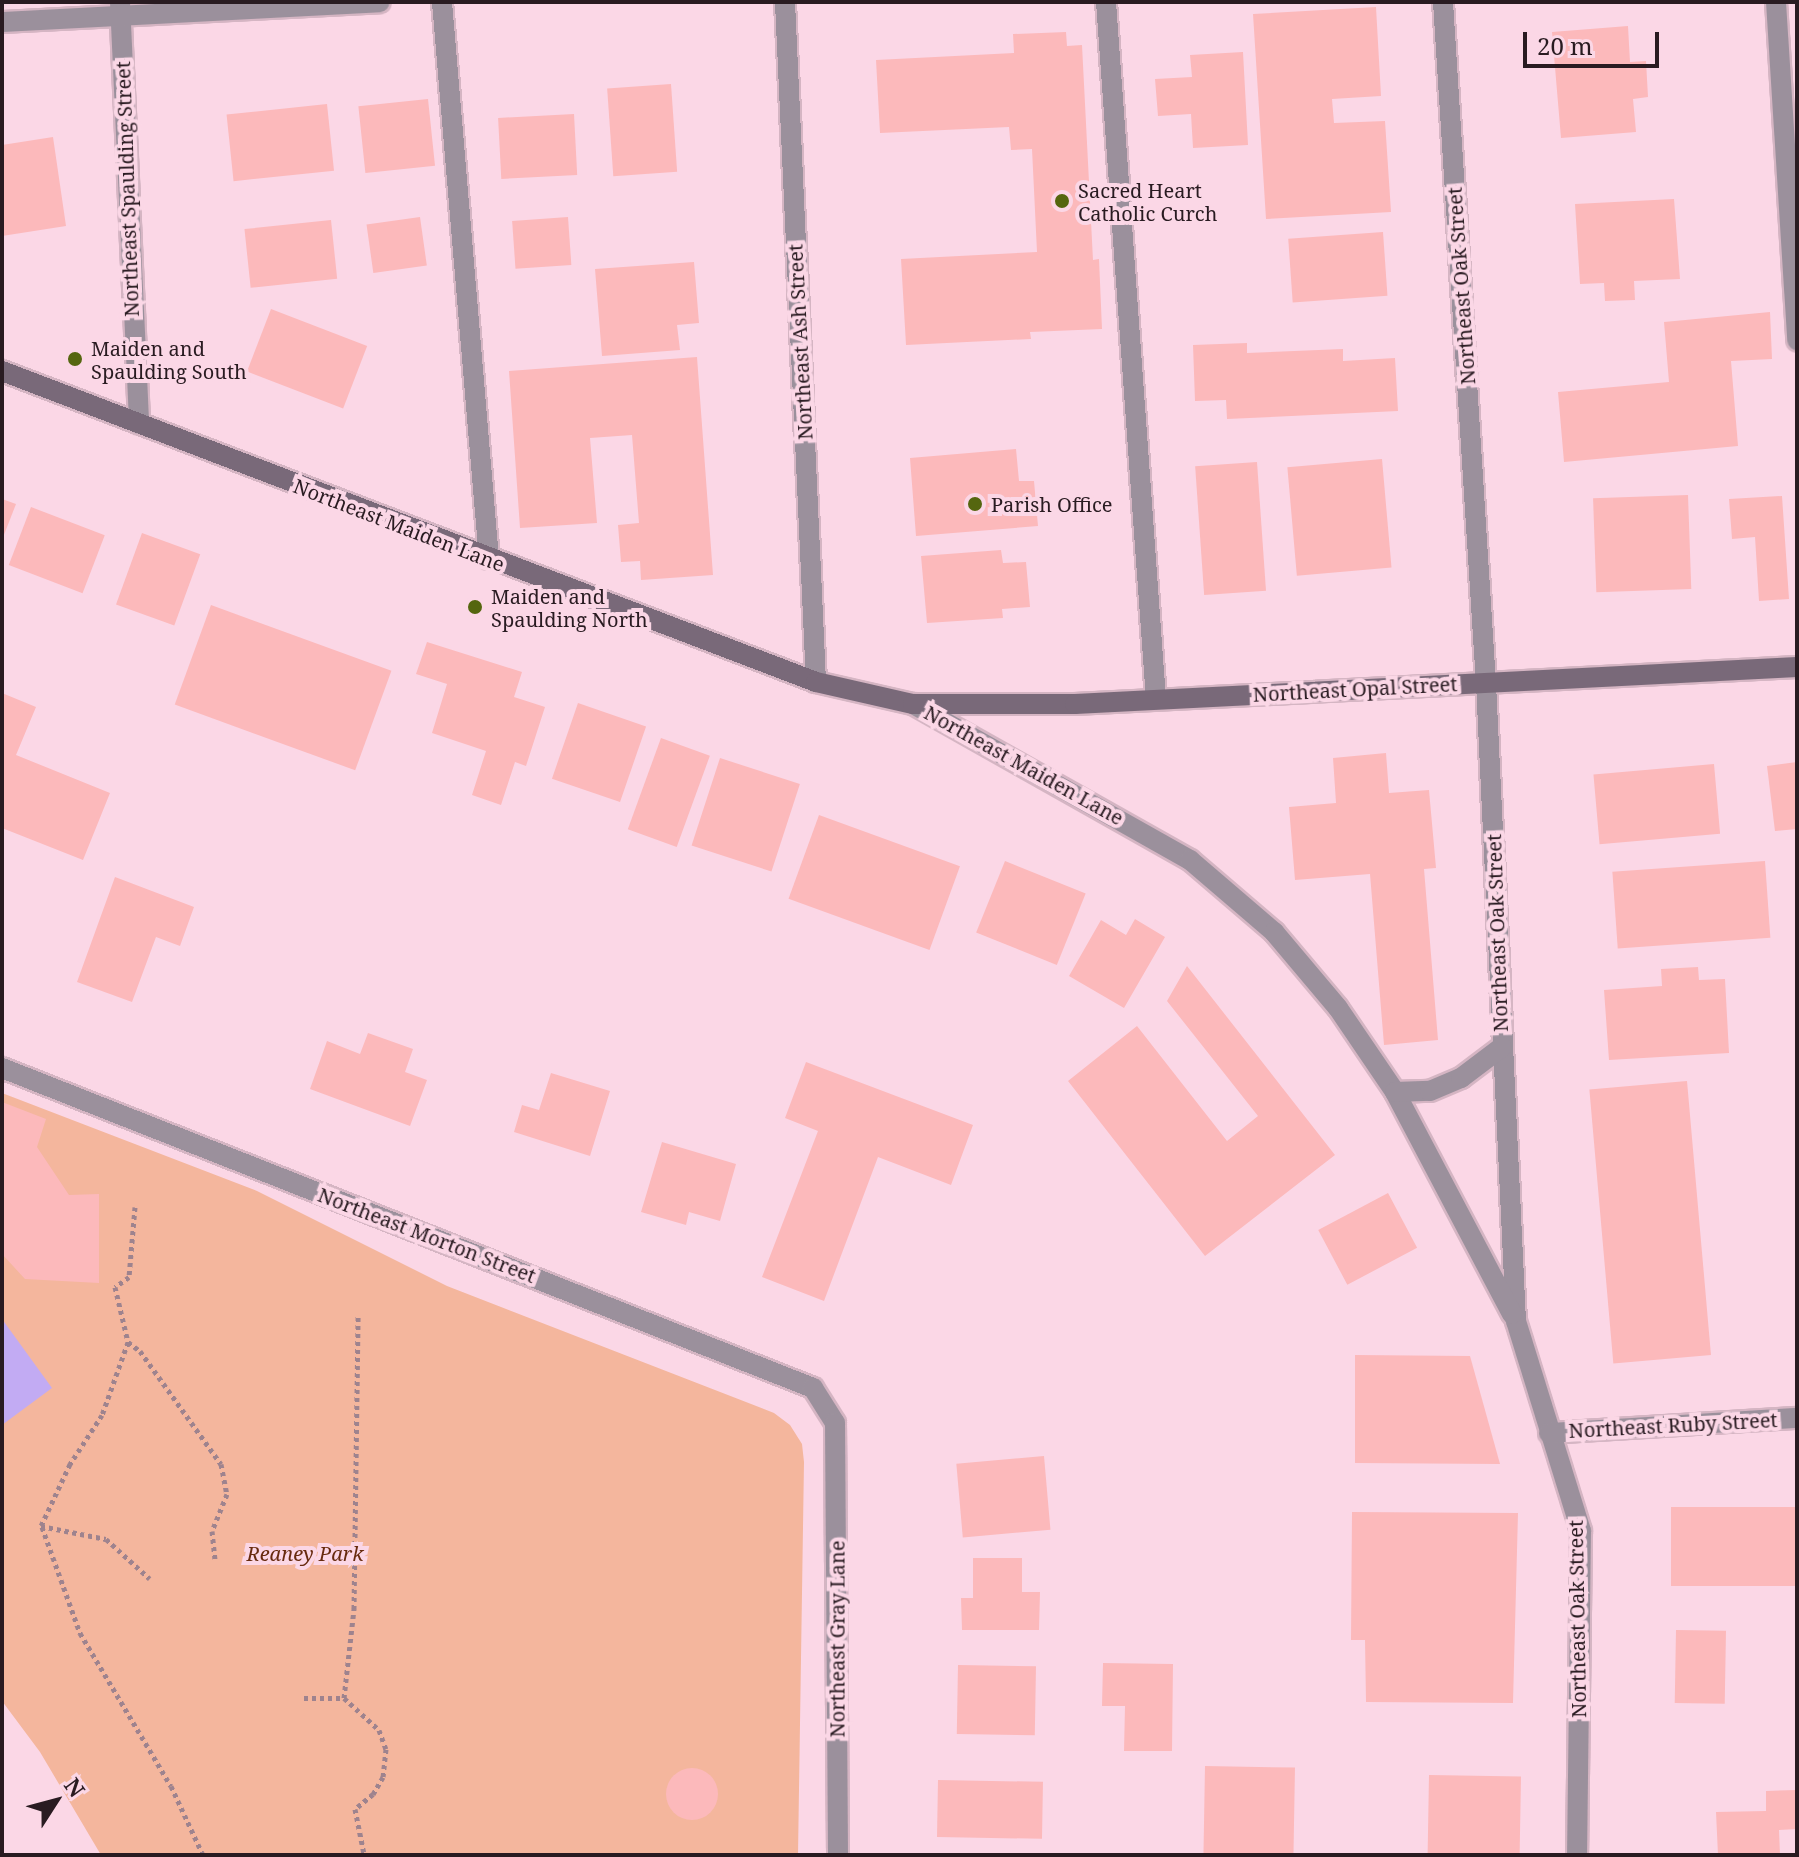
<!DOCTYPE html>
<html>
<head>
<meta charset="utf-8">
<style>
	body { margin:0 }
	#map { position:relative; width:1799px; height:1857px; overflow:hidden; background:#fbd7e6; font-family:"Noto Serif",serif }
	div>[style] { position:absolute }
	.green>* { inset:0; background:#f4b69d }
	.water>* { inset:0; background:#c2abf3 }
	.building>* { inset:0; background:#fcb9bb; transform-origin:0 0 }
	.round { border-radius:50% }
	.path>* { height:5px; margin-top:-2.5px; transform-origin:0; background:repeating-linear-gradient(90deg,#9e838e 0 4px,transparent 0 8px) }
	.roads { filter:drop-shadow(2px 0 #d5b5c3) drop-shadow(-2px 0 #d5b5c3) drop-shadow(0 2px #d5b5c3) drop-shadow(0 -2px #d5b5c3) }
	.lane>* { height:20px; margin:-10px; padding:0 10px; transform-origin:10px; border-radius:10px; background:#9b909c }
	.street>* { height:20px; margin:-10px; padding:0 10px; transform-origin:10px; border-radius:10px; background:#9b909c }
	.secondary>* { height:20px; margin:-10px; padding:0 10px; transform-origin:10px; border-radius:10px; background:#796979 }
	.dots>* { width:22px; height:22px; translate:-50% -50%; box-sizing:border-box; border:4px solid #fbd7e6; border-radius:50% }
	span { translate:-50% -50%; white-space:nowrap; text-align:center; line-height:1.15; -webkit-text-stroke:8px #fbd7e6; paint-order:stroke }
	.street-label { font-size:20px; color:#291b21 }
	.poi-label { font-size:20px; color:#291b21 }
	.left { translate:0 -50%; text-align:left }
	.park-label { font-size:20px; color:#672a0e; font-style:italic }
	.frame { position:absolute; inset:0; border:4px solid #291b21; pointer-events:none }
	.north { position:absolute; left:16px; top:1761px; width:80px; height:80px; -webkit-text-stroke:6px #fbd7e6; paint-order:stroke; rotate:54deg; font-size:22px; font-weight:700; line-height:32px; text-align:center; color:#291b21 }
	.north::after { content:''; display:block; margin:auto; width:28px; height:36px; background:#291b21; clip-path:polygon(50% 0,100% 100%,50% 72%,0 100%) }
	.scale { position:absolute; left:1523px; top:32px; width:136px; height:36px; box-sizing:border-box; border:4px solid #291b21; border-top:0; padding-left:10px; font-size:24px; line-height:28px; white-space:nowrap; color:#291b21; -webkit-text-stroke:6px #fbd7e6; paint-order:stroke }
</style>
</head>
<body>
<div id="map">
	<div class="green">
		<div style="clip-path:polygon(2px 1093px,257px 1191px,447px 1286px,774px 1413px,790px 1425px,802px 1444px,804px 1462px,798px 1855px,101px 1855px,40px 1752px,2px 1701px)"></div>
	</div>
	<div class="water">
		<div style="clip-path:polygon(2px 1319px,52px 1388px,2px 1425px)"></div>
	</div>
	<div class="building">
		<div style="clip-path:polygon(1376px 7px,1381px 96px,1332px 99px,1334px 123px,1385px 121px,1391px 212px,1266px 219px,1253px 14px)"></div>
		<div style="clip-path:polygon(1628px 26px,1630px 62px,1646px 61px,1648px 97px,1633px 99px,1636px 132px,1561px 138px,1552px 32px)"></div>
		<div style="clip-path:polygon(1066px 32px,1067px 46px,1082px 45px,1093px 260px,1099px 259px,1102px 329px,1030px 332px,1031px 339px,906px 345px,901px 259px,1037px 252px,1032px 149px,1011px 150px,1009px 127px,880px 133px,876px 60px,1014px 53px,1013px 34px)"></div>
		<div style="clip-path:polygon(1243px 52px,1248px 145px,1193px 148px,1191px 114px,1158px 116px,1155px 79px,1192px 77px,1190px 55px)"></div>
		<div style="left:671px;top:84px;width:88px;height:64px;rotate:86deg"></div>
		<div style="left:428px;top:99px;width:67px;height:70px;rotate:84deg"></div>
		<div style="left:327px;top:104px;width:67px;height:101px;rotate:84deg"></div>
		<div style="left:574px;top:114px;width:61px;height:76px;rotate:87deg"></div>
		<div style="clip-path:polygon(53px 137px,66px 226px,2px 236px,2px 145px)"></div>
		<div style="clip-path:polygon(1674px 199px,1680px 279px,1634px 281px,1635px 300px,1605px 301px,1604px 283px,1580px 284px,1575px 204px)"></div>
		<div style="left:420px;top:217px;width:49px;height:54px;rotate:82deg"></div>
		<div style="left:568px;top:217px;width:48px;height:56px;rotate:86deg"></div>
		<div style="left:331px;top:220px;width:59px;height:87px;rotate:84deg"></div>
		<div style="left:1383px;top:232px;width:64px;height:95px;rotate:86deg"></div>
		<div style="clip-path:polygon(694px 262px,699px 323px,677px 325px,680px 350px,602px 356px,595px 269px)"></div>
		<div style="left:271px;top:309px;width:103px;height:67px;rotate:21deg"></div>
		<div style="clip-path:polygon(1770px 312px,1772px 359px,1731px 361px,1738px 446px,1564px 462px,1558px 392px,1669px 382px,1664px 322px)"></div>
		<div style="clip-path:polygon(1247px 343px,1247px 353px,1343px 349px,1343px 361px,1395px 358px,1398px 411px,1227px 419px,1226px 400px,1195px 401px,1193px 345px)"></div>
		<div style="clip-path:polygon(697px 357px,713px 575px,641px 580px,640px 561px,621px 562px,618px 525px,639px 523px,632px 435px,590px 438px,597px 523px,520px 528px,509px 371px)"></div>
		<div style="clip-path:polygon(1016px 449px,1019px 481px,1034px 481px,1038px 526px,916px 536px,910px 458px)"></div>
		<div style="left:1382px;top:459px;width:109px;height:95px;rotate:85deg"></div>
		<div style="left:1257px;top:462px;width:129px;height:62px;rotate:86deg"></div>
		<div style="left:1688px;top:495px;width:94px;height:95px;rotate:88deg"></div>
		<div style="clip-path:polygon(1782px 496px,1789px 599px,1759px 601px,1755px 537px,1732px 539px,1729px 499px)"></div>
		<div style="clip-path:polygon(2px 499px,16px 504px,2px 540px)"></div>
		<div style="left:31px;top:507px;width:79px;height:62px;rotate:21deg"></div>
		<div style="left:142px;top:533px;width:62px;height:76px;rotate:20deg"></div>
		<div style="clip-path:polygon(1001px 550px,1003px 563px,1026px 562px,1030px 607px,1002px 609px,1003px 618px,927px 623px,921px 556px)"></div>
		<div style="left:211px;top:605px;width:192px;height:106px;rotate:20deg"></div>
		<div style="clip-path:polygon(427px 642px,522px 672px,514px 697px,545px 707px,526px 766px,515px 762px,501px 805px,472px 795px,486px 751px,432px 733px,447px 684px,416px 674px)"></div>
		<div style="clip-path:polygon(2px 693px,36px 707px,16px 755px,110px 793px,83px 860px,2px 828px)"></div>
		<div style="left:578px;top:703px;width:72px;height:80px;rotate:19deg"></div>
		<div style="left:661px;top:738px;width:52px;height:97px;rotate:20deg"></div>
		<div style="clip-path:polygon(1386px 753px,1389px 793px,1429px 790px,1436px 868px,1424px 869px,1438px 1040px,1384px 1045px,1370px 874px,1295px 880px,1289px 807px,1336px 803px,1333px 758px)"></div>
		<div style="left:720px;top:758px;width:84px;height:92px;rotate:18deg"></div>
		<div style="clip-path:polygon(1797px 762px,1797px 829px,1775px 831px,1767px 766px)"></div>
		<div style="left:1714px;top:764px;width:70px;height:121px;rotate:85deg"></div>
		<div style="left:819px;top:815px;width:150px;height:89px;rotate:20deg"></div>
		<div style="left:1005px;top:861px;width:87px;height:77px;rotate:22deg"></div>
		<div style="left:1765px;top:861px;width:77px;height:153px;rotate:86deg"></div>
		<div style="clip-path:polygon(115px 877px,194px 907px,180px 946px,156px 937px,132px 1002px,77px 982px)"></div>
		<div style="clip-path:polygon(1135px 919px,1165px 937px,1124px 1008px,1069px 976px,1101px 920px,1126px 935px)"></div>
		<div style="clip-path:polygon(1187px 966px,1335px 1155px,1205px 1256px,1068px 1081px,1137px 1026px,1227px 1141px,1258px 1116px,1167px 1001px)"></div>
		<div style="clip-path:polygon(1698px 967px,1699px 980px,1725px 979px,1729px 1053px,1609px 1060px,1604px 990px,1662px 986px,1661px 969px)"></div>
		<div style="clip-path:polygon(368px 1033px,413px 1049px,405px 1072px,427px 1080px,410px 1126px,310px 1089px,327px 1041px,360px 1054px)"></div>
		<div style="clip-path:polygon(806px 1062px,973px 1125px,951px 1185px,878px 1157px,824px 1301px,762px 1277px,818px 1131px,785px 1118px)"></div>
		<div style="clip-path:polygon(551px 1073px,610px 1091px,590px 1156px,514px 1132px,522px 1105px,539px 1110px)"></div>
		<div style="left:1687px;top:1081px;width:275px;height:98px;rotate:85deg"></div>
		<div style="clip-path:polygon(2px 1102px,46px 1119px,37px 1147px,69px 1195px,99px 1194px,99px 1283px,25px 1279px,2px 1254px)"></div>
		<div style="clip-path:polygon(662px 1142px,736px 1164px,720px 1221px,689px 1212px,686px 1225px,641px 1212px)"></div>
		<div style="left:1388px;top:1193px;width:62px;height:79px;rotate:62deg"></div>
		<div style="clip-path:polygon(1355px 1355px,1470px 1356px,1500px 1464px,1355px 1463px)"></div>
		<div style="left:1044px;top:1456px;width:74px;height:88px;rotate:85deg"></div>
		<div style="left:1797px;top:1507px;width:79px;height:126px;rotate:90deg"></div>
		<div style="clip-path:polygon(1352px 1512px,1518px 1513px,1513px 1703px,1366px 1702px,1365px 1640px,1351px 1640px)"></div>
		<div style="clip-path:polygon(973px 1558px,1022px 1558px,1022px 1592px,1040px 1592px,1039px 1630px,962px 1630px,961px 1598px,973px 1598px)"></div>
		<div style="left:1676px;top:1630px;width:50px;height:73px;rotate:1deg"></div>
		<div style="clip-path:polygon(1103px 1663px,1173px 1664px,1172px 1751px,1124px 1751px,1125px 1706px,1102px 1706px)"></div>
		<div style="left:958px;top:1665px;width:78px;height:69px;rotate:1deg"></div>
		<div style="left:1205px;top:1766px;width:90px;height:87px;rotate:1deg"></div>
		<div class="round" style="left:666px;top:1768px;width:52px;height:52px"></div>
		<div style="left:1429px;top:1775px;width:92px;height:80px;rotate:1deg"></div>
		<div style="left:938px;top:1780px;width:105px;height:57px;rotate:1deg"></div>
		<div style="clip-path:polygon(1797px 1790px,1797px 1829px,1779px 1830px,1780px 1855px,1718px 1855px,1716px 1812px,1766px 1811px,1766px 1791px)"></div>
	</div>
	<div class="path">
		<div style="left:135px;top:1207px;width:70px;rotate:94.9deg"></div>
		<div style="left:129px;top:1277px;width:17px;rotate:144deg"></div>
		<div style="left:115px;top:1287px;width:57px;rotate:76.7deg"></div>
		<div style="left:128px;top:1342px;width:77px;rotate:109.6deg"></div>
		<div style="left:102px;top:1415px;width:59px;rotate:123.1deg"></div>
		<div style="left:70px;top:1464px;width:68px;rotate:115.1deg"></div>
		<div style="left:41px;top:1526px;width:66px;rotate:11.3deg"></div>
		<div style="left:106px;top:1539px;width:59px;rotate:42.3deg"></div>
		<div style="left:128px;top:1342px;width:15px;rotate:37deg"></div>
		<div style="left:140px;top:1351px;width:139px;rotate:54.4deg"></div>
		<div style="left:221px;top:1464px;width:31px;rotate:79deg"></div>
		<div style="left:227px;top:1494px;width:40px;rotate:112deg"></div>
		<div style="left:212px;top:1531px;width:28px;rotate:84deg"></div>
		<div style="left:42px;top:1527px;width:113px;rotate:70.3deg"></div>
		<div style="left:80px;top:1633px;width:178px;rotate:59.3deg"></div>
		<div style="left:171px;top:1786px;width:76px;rotate:65.1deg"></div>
		<div style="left:304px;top:1698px;width:40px"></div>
		<div style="left:344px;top:1698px;width:47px;rotate:42.4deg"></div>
		<div style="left:379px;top:1730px;width:20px;rotate:70deg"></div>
		<div style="left:386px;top:1749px;width:28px;rotate:96deg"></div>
		<div style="left:383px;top:1777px;width:20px;rotate:120deg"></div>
		<div style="left:373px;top:1794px;width:23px;rotate:140deg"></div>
		<div style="left:355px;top:1809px;width:46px;rotate:78.7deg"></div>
		<div style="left:344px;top:1698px;width:90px;rotate:-83.6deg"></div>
		<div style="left:354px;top:1609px;width:293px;rotate:-89.2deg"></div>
	</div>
	<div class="roads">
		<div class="lane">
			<div style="left:442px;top:2px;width:559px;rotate:85.18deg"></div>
			<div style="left:1106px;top:2px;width:699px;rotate:85.9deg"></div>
			<div style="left:1776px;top:2px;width:339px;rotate:86.4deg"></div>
		</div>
		<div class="street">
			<div style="left:120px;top:2px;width:422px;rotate:87.4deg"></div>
			<div style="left:785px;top:2px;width:681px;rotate:87.39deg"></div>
			<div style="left:1443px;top:2px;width:682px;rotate:86.39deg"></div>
			<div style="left:1486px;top:683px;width:639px;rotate:87.31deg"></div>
			<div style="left:1516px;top:1321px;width:220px;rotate:72.8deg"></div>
			<div style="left:1581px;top:1531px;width:324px;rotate:90.7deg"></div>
			<div style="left:2px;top:22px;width:378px;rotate:-3deg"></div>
			<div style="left:913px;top:704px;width:318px;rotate:29.4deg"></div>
			<div style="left:1190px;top:860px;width:111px;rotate:40.6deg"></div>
			<div style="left:1274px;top:932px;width:99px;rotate:49.9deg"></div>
			<div style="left:1338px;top:1008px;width:102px;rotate:55.8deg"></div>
			<div style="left:1395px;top:1092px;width:251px;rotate:62.2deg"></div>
			<div style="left:2px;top:1068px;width:872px;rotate:21.53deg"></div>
			<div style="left:813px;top:1388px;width:41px;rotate:57.8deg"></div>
			<div style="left:835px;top:1423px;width:432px;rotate:89.6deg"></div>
			<div style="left:1395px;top:1092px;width:35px;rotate:-2deg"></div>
			<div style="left:1430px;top:1091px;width:34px;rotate:-23deg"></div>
			<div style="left:1461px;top:1078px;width:51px;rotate:-37.1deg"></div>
			<div style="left:1549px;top:1433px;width:248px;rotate:-3.5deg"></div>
		</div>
		<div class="secondary">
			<div style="left:2px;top:371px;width:871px;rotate:20.91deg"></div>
			<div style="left:816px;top:682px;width:99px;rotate:12.8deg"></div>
			<div style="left:913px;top:704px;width:162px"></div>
			<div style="left:1075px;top:704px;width:723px;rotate:-2.93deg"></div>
		</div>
	</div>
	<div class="dots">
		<div style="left:1062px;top:201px;background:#55660f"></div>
		<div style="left:75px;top:359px;background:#55660f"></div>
		<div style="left:975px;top:504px;background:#55660f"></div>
		<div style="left:475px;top:607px;background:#55660f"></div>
	</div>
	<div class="street-label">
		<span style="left:127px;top:189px;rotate:-92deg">Northeast Spaulding Street</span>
		<span style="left:1461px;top:286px;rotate:-94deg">Northeast Oak Street</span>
		<span style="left:800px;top:342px;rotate:-93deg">Northeast Ash Street</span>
		<span style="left:399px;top:525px;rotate:21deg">Northeast Maiden Lane</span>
		<span style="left:1355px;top:689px;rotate:-3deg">Northeast Opal Street</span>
		<span style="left:1024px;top:765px;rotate:29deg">Northeast Maiden Lane</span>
		<span style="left:1497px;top:933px;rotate:-92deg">Northeast Oak Street</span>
		<span style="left:427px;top:1235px;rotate:21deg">Northeast Morton Street</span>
		<span style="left:1673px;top:1425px;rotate:-3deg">Northeast Ruby Street</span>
		<span style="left:1577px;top:1619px;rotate:-91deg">Northeast Oak Street</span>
		<span style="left:837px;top:1639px;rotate:-90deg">Northeast Gray Lane</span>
	</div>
	<div class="poi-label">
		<span class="left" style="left:1078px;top:202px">Sacred Heart<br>Catholic Curch</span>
		<span class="left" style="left:91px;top:360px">Maiden and<br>Spaulding South</span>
		<span class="left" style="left:991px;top:504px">Parish Office</span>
		<span class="left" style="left:491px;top:608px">Maiden and<br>Spaulding North</span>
	</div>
	<div class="park-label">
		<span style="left:305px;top:1553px">Reaney Park</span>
	</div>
	<div class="frame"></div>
	<div class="north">N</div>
	<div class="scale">20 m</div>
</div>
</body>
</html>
